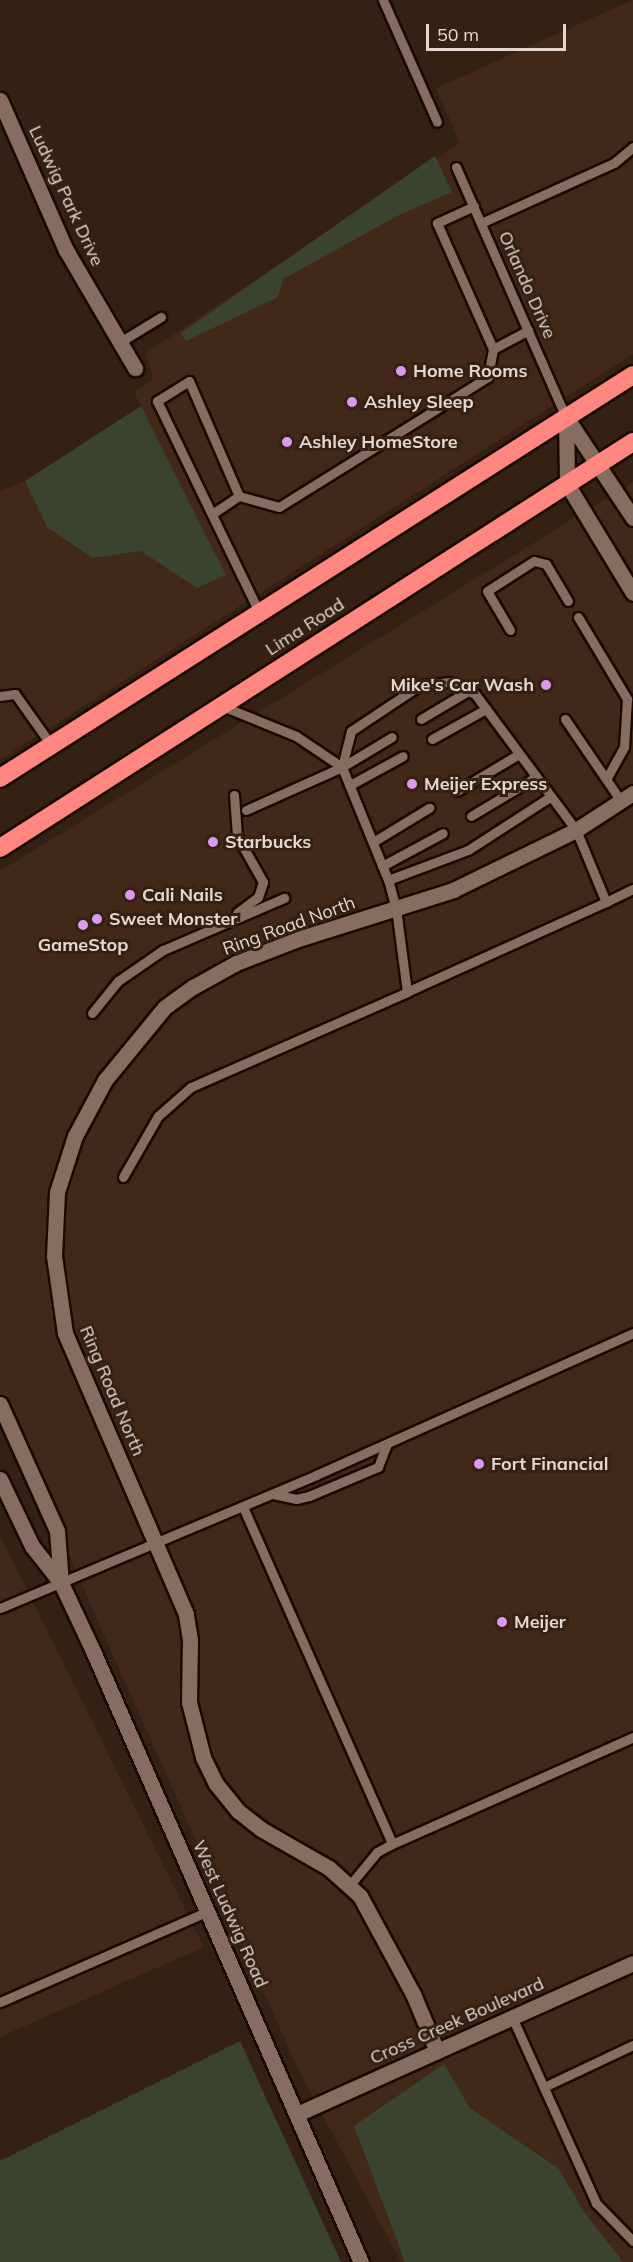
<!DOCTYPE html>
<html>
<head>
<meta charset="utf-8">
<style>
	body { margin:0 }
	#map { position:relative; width:633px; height:2262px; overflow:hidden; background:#352014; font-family:Mulish,sans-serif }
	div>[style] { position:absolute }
	.built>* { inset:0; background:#412818 }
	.green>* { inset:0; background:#3a432f }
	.roads { filter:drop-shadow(2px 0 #1b0901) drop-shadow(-2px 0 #1b0901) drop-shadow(0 2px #1b0901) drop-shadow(0 -2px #1b0901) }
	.lane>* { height:9px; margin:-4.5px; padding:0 4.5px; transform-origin:4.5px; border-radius:4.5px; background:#866d5f }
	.street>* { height:15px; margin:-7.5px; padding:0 7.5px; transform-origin:7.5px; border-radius:7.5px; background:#866d5f }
	.secondary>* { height:15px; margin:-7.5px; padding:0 7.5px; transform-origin:7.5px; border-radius:7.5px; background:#866d5f }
	.highway>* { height:18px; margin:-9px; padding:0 9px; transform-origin:9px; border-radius:9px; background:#ff8780 }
	.dots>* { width:16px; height:16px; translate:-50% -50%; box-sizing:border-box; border:3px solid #352014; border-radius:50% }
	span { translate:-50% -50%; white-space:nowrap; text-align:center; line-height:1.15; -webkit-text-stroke:6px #352014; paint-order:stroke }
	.street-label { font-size:18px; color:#e5d7cf }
	.poi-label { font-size:18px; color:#e5d7cf; font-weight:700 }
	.left { translate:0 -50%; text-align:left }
	.right { translate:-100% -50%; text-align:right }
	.scale { position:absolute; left:426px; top:24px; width:140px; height:27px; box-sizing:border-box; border:3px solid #e5d7cf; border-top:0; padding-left:8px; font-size:18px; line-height:21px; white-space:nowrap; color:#e5d7cf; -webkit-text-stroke:4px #352014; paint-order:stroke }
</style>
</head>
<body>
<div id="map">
	<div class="built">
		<div style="clip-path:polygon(633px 0,633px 354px,0 760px,0 491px,25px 481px,141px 407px,134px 392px,153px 379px,146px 353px,460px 143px,436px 88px)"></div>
		<div style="clip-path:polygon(633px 482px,633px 2262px,401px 2262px,299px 2071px,94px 1613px,0 1392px,0 871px)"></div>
		<div style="clip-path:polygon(0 1536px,204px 1947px,0 2037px)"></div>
	</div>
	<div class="green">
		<div style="clip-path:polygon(435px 156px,452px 192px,401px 214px,283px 279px,278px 297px,186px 341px,181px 333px)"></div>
		<div style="clip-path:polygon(141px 406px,226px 575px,197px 588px,141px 551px,92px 558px,47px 527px,25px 481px)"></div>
		<div style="clip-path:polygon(240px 2041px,341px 2262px,0 2262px,0 2161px)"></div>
		<div style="clip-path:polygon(444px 2064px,470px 2108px,559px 2169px,584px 2212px,623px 2262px,405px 2262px,354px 2126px)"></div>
	</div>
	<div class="roads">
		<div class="lane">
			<div style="left:383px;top:0;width:133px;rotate:66.1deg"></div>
			<div style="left:456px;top:167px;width:273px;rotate:66.3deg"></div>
			<div style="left:474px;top:206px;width:41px;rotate:155.3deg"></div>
			<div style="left:437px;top:223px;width:138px;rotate:66deg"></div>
			<div style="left:481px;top:223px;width:146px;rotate:-24.3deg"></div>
			<div style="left:614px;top:163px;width:25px;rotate:-40deg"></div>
			<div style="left:120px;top:342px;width:48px;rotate:-31.4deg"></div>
			<div style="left:239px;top:496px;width:125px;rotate:-113.5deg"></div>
			<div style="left:189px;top:381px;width:38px;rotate:148deg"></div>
			<div style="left:157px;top:401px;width:237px;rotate:64.2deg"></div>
			<div style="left:212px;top:514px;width:32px;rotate:-34deg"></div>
			<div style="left:239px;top:496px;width:41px;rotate:15.4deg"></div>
			<div style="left:279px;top:507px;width:246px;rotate:-31.9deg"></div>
			<div style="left:488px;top:377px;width:28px;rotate:-80deg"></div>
			<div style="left:493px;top:349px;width:40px;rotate:-28deg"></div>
			<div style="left:578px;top:617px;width:96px;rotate:59.1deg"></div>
			<div style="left:627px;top:699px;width:48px;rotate:93.6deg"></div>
			<div style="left:624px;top:747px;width:35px;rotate:119deg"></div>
			<div style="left:510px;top:630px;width:45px;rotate:-120.5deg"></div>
			<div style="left:487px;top:591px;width:56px;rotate:-32.6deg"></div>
			<div style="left:534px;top:561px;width:12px;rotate:14deg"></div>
			<div style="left:546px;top:564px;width:43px;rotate:59.3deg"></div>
			<div style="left:0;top:696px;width:15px;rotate:-8deg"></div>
			<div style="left:15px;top:694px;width:64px;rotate:54.6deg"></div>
			<div style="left:421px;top:719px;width:55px;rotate:-30.8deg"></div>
			<div style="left:565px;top:719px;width:99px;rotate:55.7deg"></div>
			<div style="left:432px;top:739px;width:62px;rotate:-29.1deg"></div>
			<div style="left:342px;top:767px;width:37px;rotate:-76deg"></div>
			<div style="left:351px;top:731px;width:83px;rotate:-33.7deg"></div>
			<div style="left:420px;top:685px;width:30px;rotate:-6deg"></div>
			<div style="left:450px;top:682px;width:28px;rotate:26deg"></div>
			<div style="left:475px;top:694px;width:169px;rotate:53.4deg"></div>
			<div style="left:576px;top:830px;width:78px;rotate:67.4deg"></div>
			<div style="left:606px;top:902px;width:218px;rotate:155.7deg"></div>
			<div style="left:350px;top:785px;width:60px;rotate:-28.7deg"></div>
			<div style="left:457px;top:791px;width:72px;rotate:-30.8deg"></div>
			<div style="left:234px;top:795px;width:41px;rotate:85.8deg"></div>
			<div style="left:237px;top:836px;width:53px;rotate:60.5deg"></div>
			<div style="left:263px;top:882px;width:16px;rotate:108deg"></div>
			<div style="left:258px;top:897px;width:26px;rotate:143deg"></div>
			<div style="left:246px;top:810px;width:105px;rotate:-24.1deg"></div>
			<div style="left:342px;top:767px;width:58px;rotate:-31deg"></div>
			<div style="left:471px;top:816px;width:76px;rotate:-31deg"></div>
			<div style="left:373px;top:842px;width:66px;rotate:-31.3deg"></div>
			<div style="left:382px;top:866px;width:69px;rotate:-28.4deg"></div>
			<div style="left:388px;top:880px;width:85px;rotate:-20.6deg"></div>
			<div style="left:468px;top:850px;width:98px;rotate:-32.9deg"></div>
			<div style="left:606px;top:902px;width:30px;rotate:-26deg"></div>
			<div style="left:92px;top:1013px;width:41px;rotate:-50.9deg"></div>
			<div style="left:118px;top:981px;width:55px;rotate:-34.6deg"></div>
			<div style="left:163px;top:950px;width:132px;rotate:-23.3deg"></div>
			<div style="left:123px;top:1177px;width:70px;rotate:-60.2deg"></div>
			<div style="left:158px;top:1116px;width:44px;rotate:-41.3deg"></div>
			<div style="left:191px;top:1087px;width:236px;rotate:-23.7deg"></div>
			<div style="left:407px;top:992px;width:84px;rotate:-97.5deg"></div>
			<div style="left:396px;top:909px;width:30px;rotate:-105deg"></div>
			<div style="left:388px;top:880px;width:122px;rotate:-112.2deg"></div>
			<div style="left:342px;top:767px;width:55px;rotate:-146deg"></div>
			<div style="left:296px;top:736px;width:80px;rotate:-157.9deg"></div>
			<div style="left:273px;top:1494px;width:24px;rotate:12deg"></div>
			<div style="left:296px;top:1499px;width:13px;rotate:-13deg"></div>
			<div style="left:309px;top:1496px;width:75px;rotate:-22.8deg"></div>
			<div style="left:378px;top:1467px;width:25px;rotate:-69deg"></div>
			<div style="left:243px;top:1507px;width:368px;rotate:66.1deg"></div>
			<div style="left:0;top:1608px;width:343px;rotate:-22.8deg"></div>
			<div style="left:316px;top:1475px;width:347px;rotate:-24.1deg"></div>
			<div style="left:349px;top:1886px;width:44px;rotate:-50.5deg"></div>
			<div style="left:377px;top:1852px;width:17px;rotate:-28deg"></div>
			<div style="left:392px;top:1844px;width:264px;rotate:-23.9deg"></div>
			<div style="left:0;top:2002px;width:227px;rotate:-23.6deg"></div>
			<div style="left:512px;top:2017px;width:204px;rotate:65.7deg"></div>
			<div style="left:596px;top:2203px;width:53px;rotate:45.8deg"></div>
			<div style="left:544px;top:2087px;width:98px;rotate:-25.3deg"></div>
		</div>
		<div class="street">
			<div style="left:0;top:100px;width:164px;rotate:66.3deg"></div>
			<div style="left:66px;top:250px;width:137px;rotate:59.7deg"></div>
			<div style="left:437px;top:2051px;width:62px;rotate:-112.8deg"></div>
			<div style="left:413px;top:1994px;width:111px;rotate:-118.4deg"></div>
			<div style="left:360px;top:1896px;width:42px;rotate:-137.9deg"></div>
			<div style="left:329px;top:1868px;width:78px;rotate:-150.2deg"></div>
			<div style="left:261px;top:1829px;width:29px;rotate:-142deg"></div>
			<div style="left:238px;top:1811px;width:35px;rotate:-129deg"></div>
			<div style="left:216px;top:1784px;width:30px;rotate:-116deg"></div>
			<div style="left:203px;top:1757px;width:57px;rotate:-104.3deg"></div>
			<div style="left:189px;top:1702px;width:62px;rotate:-89.1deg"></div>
			<div style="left:190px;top:1640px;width:26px;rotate:-99deg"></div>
			<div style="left:186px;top:1614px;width:306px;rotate:-113.3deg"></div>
			<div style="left:65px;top:1333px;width:78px;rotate:-98.1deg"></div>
			<div style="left:54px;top:1256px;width:64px;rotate:-87.3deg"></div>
			<div style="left:57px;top:1192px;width:59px;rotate:-72.2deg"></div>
			<div style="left:75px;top:1136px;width:64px;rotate:-61.8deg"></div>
			<div style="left:105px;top:1080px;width:94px;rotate:-50.6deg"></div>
			<div style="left:165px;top:1007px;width:34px;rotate:-36deg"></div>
			<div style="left:193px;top:987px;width:49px;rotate:-29.2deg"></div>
			<div style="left:236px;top:963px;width:66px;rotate:-21.2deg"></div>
			<div style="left:298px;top:939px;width:163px;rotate:-17.5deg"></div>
			<div style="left:453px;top:890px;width:137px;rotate:-26deg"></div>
			<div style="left:576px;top:830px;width:68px;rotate:-33deg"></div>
		</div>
		<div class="secondary">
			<div style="left:566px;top:417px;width:67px;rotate:89.1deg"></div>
			<div style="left:567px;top:484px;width:127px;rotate:58.8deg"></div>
			<div style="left:566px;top:417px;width:121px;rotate:56.4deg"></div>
			<div style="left:0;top:1404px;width:139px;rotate:65.8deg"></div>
			<div style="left:57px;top:1531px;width:52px;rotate:85.6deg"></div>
			<div style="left:0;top:1479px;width:74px;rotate:64.5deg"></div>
			<div style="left:32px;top:1546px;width:47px;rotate:51.9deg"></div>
			<div style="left:61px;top:1583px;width:75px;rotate:64.8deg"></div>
			<div style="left:93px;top:1651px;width:667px;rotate:66.32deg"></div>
			<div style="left:297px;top:2114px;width:368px;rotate:-24.2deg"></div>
		</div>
		<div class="highway">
			<div style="left:0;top:778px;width:750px;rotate:-32.48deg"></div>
			<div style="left:0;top:848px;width:752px;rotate:-32.68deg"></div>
		</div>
	</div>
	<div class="dots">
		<div style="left:401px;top:371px;background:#dc99f4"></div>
		<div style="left:352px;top:402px;background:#dc99f4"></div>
		<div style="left:287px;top:442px;background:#dc99f4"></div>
		<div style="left:546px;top:685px;background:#dc99f4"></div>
		<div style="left:412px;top:784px;background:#dc99f4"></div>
		<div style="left:213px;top:842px;background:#dc99f4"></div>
		<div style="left:130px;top:895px;background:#dc99f4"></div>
		<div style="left:97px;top:919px;background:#dc99f4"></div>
		<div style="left:83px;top:925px;background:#dc99f4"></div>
		<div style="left:479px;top:1464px;background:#dc99f4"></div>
		<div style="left:502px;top:1622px;background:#dc99f4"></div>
	</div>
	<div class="street-label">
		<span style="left:66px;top:196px;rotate:65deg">Ludwig Park Drive</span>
		<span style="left:527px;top:285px;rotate:66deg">Orlando Drive</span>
		<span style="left:305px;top:627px;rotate:-33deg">Lima Road</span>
		<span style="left:289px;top:926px;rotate:-20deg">Ring Road North</span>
		<span style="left:112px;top:1391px;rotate:67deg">Ring Road North</span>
		<span style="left:230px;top:1914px;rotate:66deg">West Ludwig Road</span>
		<span style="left:457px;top:2021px;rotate:-24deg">Cross Creek Boulevard</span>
	</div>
	<div class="poi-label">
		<span class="left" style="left:413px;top:371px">Home Rooms</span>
		<span class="left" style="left:364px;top:402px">Ashley Sleep</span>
		<span class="left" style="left:299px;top:442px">Ashley HomeStore</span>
		<span class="right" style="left:534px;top:685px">Mike's Car Wash</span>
		<span class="left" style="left:424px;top:784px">Meijer Express</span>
		<span class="left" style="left:225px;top:842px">Starbucks</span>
		<span class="left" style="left:142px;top:895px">Cali Nails</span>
		<span class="left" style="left:109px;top:919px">Sweet Monster</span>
		<span style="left:83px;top:945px">GameStop</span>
		<span class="left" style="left:491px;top:1464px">Fort Financial</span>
		<span class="left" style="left:514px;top:1622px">Meijer</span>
	</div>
	<div class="scale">50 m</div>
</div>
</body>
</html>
